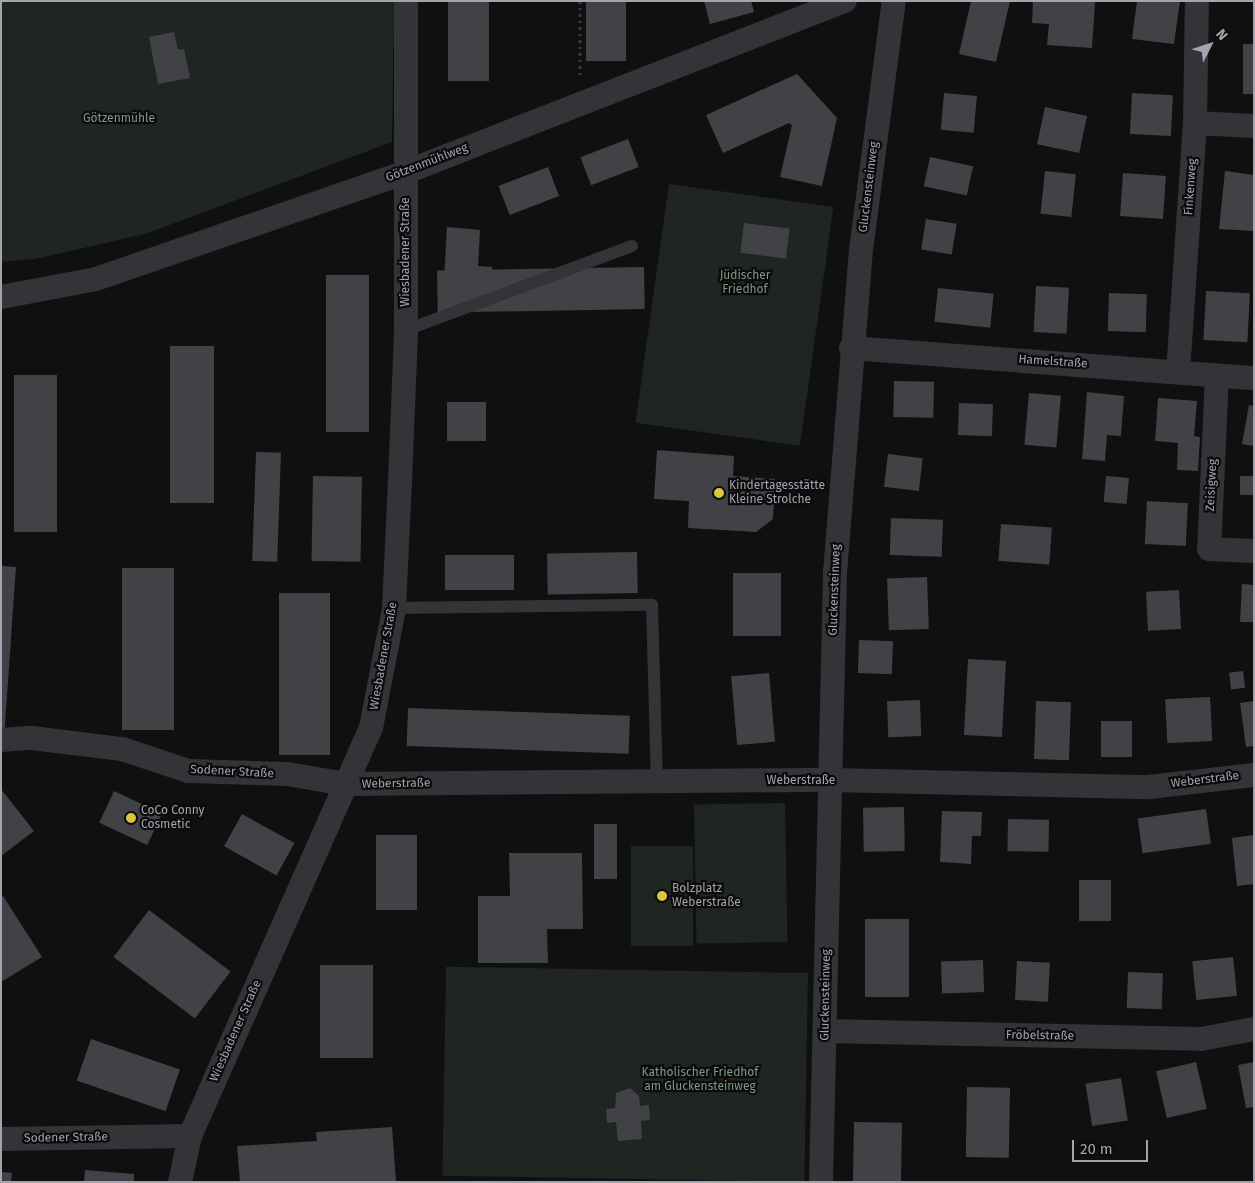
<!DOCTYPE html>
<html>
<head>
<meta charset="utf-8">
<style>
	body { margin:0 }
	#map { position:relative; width:1255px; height:1183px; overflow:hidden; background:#101011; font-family:"Fira Sans",sans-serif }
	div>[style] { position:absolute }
	.green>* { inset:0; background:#1f2521; transform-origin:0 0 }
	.building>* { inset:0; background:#424246; transform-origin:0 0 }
	.path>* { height:3px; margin-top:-1.5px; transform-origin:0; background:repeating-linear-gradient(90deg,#3a3a3f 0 2.5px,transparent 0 6.5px) }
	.lane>* { height:12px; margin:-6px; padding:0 6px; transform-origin:6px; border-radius:6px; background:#343438 }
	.street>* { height:24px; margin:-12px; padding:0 12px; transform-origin:12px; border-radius:12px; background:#343438 }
	.dots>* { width:14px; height:14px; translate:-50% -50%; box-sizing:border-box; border:2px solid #0b0b0c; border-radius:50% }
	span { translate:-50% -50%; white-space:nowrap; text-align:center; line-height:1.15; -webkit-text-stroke:4.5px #0b0b0c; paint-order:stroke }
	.park-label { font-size:12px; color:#7c9984 }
	.street-label { font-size:12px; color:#a3a4b0 }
	.poi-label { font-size:12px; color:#a3a4b0 }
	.left { translate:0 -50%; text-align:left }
	.frame { position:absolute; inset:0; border:2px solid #a3a4b0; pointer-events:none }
	.north { position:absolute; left:1185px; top:20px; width:50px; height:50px; -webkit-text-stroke:4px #0b0b0c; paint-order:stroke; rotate:49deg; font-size:14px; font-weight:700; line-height:20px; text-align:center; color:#a3a4b0 }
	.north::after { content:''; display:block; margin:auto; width:18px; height:22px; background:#a3a4b0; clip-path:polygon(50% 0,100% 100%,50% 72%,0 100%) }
	.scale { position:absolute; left:1072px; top:1140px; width:76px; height:22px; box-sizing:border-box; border:2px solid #a3a4b0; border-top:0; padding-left:6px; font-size:15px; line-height:18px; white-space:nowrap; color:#a3a4b0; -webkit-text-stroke:4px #0b0b0c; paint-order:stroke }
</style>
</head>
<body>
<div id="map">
	<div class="green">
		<div style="clip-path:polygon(1px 1px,394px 1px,392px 142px,145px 234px,35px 259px,1px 262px)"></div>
		<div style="left:669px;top:184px;width:166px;height:241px;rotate:8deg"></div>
		<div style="left:785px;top:803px;width:139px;height:91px;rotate:89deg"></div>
		<div style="left:631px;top:846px;width:62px;height:100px"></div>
		<div style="left:808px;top:973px;width:209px;height:362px;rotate:91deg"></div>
	</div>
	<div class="building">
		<div style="left:448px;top:1px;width:41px;height:80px"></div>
		<div style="left:586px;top:1px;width:40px;height:60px"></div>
		<div style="clip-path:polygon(704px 1px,751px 1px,754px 12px,710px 24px)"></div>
		<div style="clip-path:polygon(971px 1px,1010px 1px,996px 62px,959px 54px)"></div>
		<div style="clip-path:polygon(1033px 1px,1095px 2px,1092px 48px,1047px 45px,1049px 24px,1032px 23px)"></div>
		<div style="clip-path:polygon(1137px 1px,1180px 1px,1174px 44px,1132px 39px)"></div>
		<div style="clip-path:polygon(174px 32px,178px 50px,184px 49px,190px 78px,158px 84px,149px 37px)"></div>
		<div style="left:1243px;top:44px;width:11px;height:50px"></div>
		<div style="clip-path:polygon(797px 74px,837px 118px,822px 186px,780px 177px,792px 125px,789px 123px,723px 153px,706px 115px)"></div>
		<div style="left:944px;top:93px;width:33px;height:37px;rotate:5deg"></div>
		<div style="left:1132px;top:93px;width:41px;height:41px;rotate:3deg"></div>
		<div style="left:1045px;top:107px;width:43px;height:38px;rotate:12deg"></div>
		<div style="left:628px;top:139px;width:30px;height:51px;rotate:69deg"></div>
		<div style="left:930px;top:157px;width:44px;height:30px;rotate:12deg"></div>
		<div style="left:548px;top:167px;width:31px;height:53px;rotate:69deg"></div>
		<div style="left:1045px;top:171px;width:31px;height:43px;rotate:6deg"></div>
		<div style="clip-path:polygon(1225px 171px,1254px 175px,1254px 231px,1219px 229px)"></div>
		<div style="left:1123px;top:173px;width:43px;height:43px;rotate:4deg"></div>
		<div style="left:926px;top:219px;width:31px;height:31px;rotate:9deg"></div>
		<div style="left:744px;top:223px;width:46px;height:30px;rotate:7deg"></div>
		<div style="clip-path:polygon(447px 227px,480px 230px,478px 266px,492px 267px,491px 287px,476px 286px,475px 300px,443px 298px)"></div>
		<div style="left:644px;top:267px;width:42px;height:207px;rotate:89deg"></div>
		<div style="left:326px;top:275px;width:43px;height:157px"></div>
		<div style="left:1036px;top:286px;width:33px;height:46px;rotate:3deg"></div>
		<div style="left:938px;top:288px;width:56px;height:34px;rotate:6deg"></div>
		<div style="left:1206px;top:291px;width:44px;height:49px;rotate:3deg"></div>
		<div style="left:1109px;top:293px;width:38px;height:38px;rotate:2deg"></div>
		<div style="left:170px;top:346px;width:44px;height:157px"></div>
		<div style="left:14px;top:375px;width:43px;height:157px"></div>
		<div style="left:894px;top:381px;width:40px;height:36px;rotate:1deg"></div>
		<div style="clip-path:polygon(1087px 392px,1124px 396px,1121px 436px,1107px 435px,1105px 461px,1082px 459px)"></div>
		<div style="left:1029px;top:393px;width:32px;height:52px;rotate:5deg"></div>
		<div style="clip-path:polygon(1158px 398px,1197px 401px,1194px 436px,1200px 437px,1198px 471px,1177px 470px,1178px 443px,1155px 441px)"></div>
		<div style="left:447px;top:402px;width:39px;height:39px"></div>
		<div style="left:959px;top:403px;width:34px;height:32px;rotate:2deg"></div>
		<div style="clip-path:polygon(1249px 405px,1254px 406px,1254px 446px,1242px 444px)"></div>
		<div style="clip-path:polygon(657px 450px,734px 456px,733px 476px,775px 479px,773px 519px,756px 532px,688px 528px,689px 501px,654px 499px)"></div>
		<div style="left:256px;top:452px;width:25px;height:109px;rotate:2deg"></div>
		<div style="left:888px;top:454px;width:35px;height:33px;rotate:7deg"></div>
		<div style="left:313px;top:476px;width:49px;height:85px;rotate:1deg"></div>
		<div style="left:1106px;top:476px;width:23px;height:26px;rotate:5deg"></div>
		<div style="left:1240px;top:476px;width:13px;height:19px"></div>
		<div style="left:1147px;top:501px;width:41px;height:43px;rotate:3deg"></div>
		<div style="left:891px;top:518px;width:52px;height:37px;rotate:2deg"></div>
		<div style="left:1001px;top:524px;width:51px;height:37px;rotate:4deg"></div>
		<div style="left:637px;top:552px;width:41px;height:90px;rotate:89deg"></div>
		<div style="left:445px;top:555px;width:69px;height:35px"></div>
		<div style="left:1px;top:566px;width:15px;height:163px;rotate:4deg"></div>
		<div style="left:122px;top:568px;width:52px;height:162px"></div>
		<div style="left:733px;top:573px;width:48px;height:63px"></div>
		<div style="left:927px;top:577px;width:52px;height:40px;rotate:88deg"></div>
		<div style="clip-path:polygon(1242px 584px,1254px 585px,1254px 622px,1240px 622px)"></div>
		<div style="left:1179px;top:590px;width:39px;height:33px;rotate:87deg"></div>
		<div style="left:279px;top:593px;width:51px;height:162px"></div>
		<div style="left:859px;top:640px;width:34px;height:33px;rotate:2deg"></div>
		<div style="left:968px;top:659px;width:38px;height:76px;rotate:3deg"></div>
		<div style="left:1243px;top:671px;width:17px;height:14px;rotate:83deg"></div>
		<div style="left:769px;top:673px;width:69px;height:38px;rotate:85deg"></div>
		<div style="left:1210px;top:697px;width:44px;height:45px;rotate:87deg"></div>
		<div style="left:920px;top:700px;width:36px;height:33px;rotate:88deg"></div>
		<div style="left:1036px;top:701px;width:35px;height:58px;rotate:2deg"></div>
		<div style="clip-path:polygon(1254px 701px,1254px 746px,1246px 747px,1240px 703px)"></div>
		<div style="left:408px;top:708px;width:222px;height:38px;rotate:2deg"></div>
		<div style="left:1101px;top:721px;width:31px;height:36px"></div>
		<div style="clip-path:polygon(1px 789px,34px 831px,1px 856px)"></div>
		<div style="left:114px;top:791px;width:53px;height:35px;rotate:25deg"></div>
		<div style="left:904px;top:807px;width:44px;height:41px;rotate:89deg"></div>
		<div style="left:1206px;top:809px;width:35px;height:69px;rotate:82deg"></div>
		<div style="clip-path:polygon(942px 811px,982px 812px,981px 836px,972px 836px,971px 864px,940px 862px)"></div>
		<div style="left:242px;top:814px;width:60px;height:37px;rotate:29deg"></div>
		<div style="left:1008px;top:819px;width:41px;height:32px;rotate:1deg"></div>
		<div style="left:594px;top:824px;width:23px;height:55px"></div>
		<div style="left:376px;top:835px;width:41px;height:75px"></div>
		<div style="clip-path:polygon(1254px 835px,1254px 884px,1237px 886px,1232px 838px)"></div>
		<div style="clip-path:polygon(509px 853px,582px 853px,583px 929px,547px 929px,548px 963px,478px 963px,478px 896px,510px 896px)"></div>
		<div style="left:1079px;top:880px;width:32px;height:41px"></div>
		<div style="clip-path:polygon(3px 896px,42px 957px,1px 982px,1px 897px)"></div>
		<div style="left:149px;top:910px;width:102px;height:59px;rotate:37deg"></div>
		<div style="left:865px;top:919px;width:44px;height:78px"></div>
		<div style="left:1233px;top:957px;width:39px;height:41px;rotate:84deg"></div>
		<div style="left:983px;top:960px;width:32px;height:42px;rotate:88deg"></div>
		<div style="left:1017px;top:961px;width:33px;height:39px;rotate:3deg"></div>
		<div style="left:320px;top:965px;width:53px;height:93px"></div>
		<div style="left:1128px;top:972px;width:35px;height:36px;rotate:2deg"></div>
		<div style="left:91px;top:1039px;width:94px;height:44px;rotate:19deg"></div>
		<div style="left:1196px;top:1062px;width:48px;height:41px;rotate:77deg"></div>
		<div style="clip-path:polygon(1254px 1062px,1254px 1107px,1246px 1108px,1238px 1065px)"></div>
		<div style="left:1121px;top:1078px;width:43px;height:36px;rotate:81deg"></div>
		<div style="left:967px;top:1087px;width:43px;height:70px;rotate:1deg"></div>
		<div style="clip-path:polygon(630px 1088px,639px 1096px,640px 1106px,649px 1105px,650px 1120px,641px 1121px,642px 1139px,618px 1141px,616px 1122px,607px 1123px,606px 1109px,615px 1108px,616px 1093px)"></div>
		<div style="left:854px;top:1122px;width:48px;height:60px;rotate:1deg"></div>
		<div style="clip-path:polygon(392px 1127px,396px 1181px,240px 1182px,237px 1146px,317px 1141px,316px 1132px)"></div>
		<div style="clip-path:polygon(85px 1170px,134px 1174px,134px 1182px,84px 1182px)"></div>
		<div style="left:1px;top:1172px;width:11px;height:10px;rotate:5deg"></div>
	</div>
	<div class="path">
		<div style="left:580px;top:1px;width:77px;rotate:90deg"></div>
	</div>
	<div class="lane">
		<div style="left:406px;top:330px;width:241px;rotate:-20.4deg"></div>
		<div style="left:394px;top:608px;width:258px;rotate:-0.7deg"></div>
		<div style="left:652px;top:605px;width:176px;rotate:88.4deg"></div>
	</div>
	<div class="street">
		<div style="left:1195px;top:123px;width:59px;rotate:2.9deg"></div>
		<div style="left:1px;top:297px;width:97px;rotate:-10.7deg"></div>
		<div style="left:96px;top:279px;width:328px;rotate:-19deg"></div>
		<div style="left:406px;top:172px;width:471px;rotate:-21.3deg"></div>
		<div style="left:851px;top:348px;width:404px;rotate:4.3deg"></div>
		<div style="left:1178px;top:372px;width:250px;rotate:-86.1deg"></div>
		<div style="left:1195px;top:123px;width:122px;rotate:-89.1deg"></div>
		<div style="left:1217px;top:376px;width:173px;rotate:92.6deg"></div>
		<div style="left:1209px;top:549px;width:45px;rotate:2.5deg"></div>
		<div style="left:1px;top:740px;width:31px;rotate:-4deg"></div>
		<div style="left:32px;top:738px;width:91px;rotate:7deg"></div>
		<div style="left:122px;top:749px;width:70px;rotate:18.4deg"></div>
		<div style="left:188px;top:771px;width:99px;rotate:1.7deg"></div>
		<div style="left:287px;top:774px;width:61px;rotate:9.5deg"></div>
		<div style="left:347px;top:784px;width:484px;rotate:-0.5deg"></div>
		<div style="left:831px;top:780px;width:318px;rotate:1.3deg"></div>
		<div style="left:1149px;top:787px;width:106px;rotate:-6.5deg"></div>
		<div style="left:825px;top:1031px;width:376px;rotate:1.2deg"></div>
		<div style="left:1201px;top:1039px;width:54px;rotate:-10.7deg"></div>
		<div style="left:1px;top:1139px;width:189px;rotate:-0.9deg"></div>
		<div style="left:180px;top:1182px;width:47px;rotate:-77.7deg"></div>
		<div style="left:190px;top:1136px;width:446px;rotate:-66.1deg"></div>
		<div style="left:371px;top:728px;width:122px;rotate:-79.1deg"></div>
		<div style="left:394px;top:608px;width:126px;rotate:-87.3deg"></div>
		<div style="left:400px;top:482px;width:152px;rotate:-87.7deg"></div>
		<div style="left:406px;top:330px;width:329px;rotate:-90deg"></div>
		<div style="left:821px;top:1182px;width:609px;rotate:-88.68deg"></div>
		<div style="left:835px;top:573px;width:324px;rotate:-85.4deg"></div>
		<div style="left:861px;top:250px;width:251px;rotate:-82.5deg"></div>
	</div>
	<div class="dots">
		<div style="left:719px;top:493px;background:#dbc73e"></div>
		<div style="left:131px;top:818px;background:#dbc73e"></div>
		<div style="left:662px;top:896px;background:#dbc73e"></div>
	</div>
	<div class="park-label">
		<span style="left:119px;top:119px">Götzenmühle</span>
		<span style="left:745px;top:283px">Jüdischer<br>Friedhof</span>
		<span style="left:700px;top:1080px">Katholischer Friedhof<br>am Gluckensteinweg</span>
	</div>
	<div class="street-label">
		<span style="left:427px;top:163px;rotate:-21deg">Götzenmühlweg</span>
		<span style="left:869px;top:187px;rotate:-83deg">Gluckensteinweg</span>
		<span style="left:1191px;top:187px;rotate:-86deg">Finkenweg</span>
		<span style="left:406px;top:252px;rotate:-90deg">Wiesbadener Straße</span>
		<span style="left:1053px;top:362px;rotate:4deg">Hamelstraße</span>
		<span style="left:1212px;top:485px;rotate:-87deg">Zeisigweg</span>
		<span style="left:835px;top:590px;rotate:-88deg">Gluckensteinweg</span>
		<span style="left:384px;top:656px;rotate:-80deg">Wiesbadener Straße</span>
		<span style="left:232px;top:772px;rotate:3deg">Sodener Straße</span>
		<span style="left:1205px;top:780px;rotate:-7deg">Weberstraße</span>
		<span style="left:801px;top:781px">Weberstraße</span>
		<span style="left:396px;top:784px;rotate:-1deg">Weberstraße</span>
		<span style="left:826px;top:995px;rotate:-89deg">Gluckensteinweg</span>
		<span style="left:236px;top:1031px;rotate:-66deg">Wiesbadener Straße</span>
		<span style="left:1040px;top:1036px;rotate:1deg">Fröbelstraße</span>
		<span style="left:66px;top:1138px;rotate:-1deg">Sodener Straße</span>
	</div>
	<div class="poi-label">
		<span class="left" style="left:729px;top:493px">Kindertagesstätte<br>Kleine Strolche</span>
		<span class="left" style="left:141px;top:818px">CoCo Conny<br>Cosmetic</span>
		<span class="left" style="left:672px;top:896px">Bolzplatz<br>Weberstraße</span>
	</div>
	<div class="frame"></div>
	<div class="north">N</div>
	<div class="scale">20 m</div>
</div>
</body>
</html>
